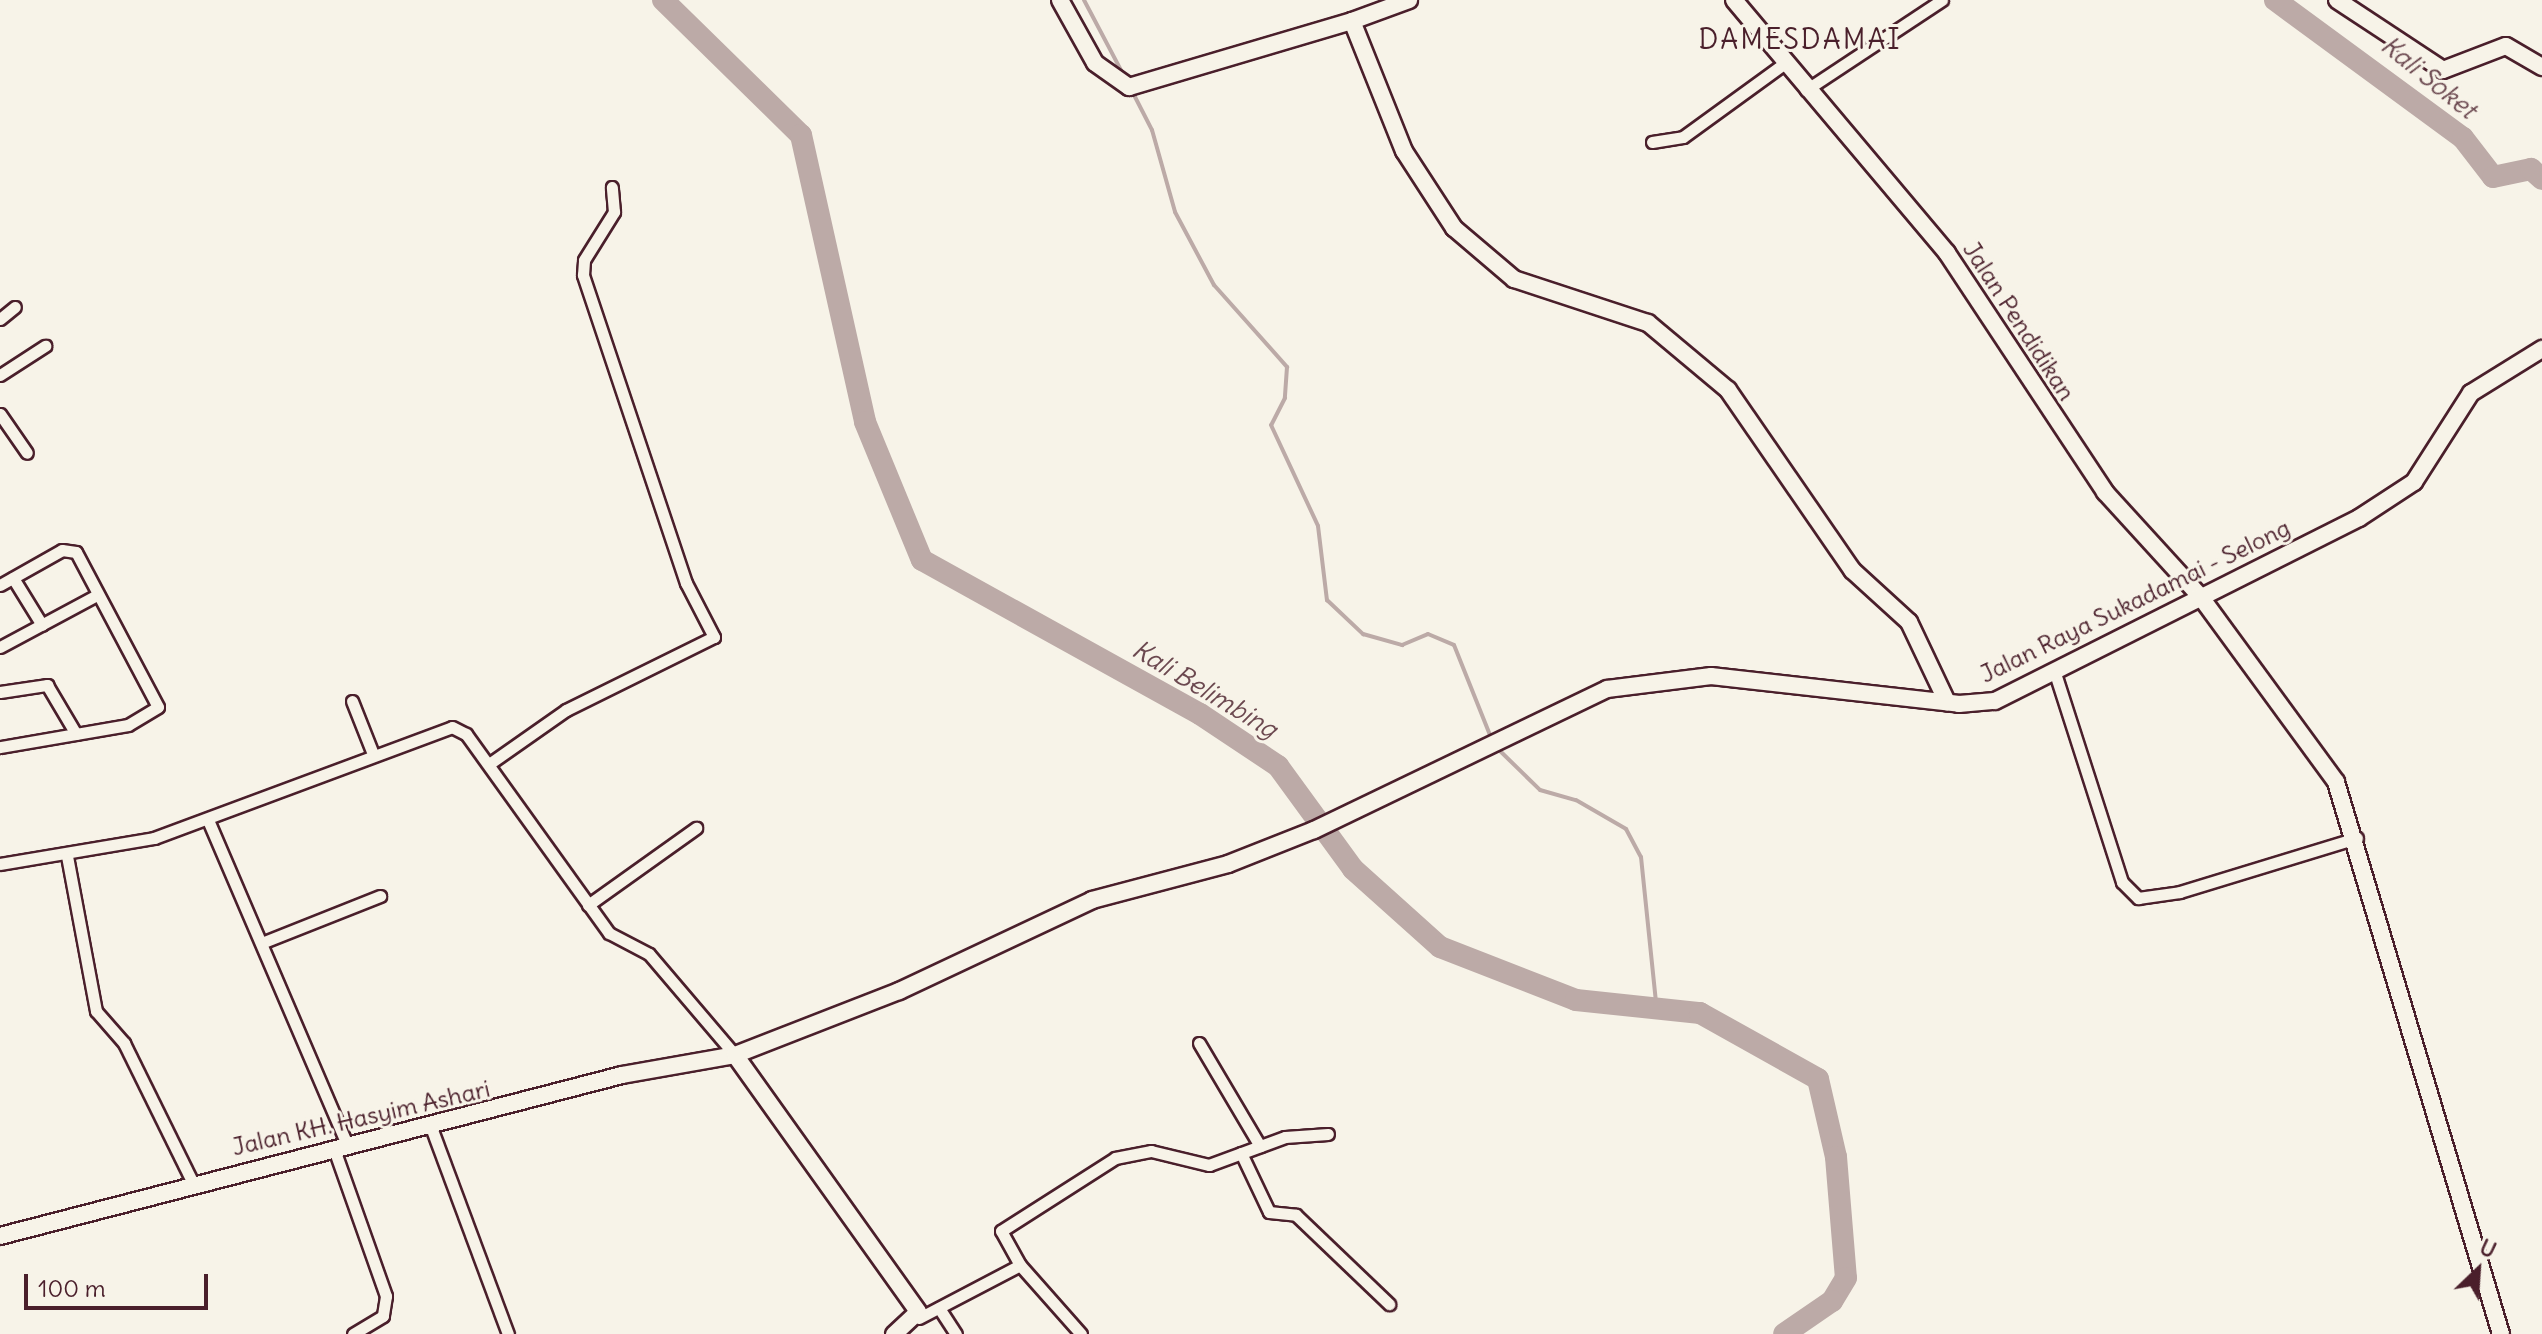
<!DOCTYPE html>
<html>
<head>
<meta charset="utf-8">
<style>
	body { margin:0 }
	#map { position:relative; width:2542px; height:1334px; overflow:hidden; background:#f7f3e8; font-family:Delius,sans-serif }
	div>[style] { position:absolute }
	.stream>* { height:4px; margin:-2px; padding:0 2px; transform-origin:2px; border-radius:2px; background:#bcaaa7 }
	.river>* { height:22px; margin:-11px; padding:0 11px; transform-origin:11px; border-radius:11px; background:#bcaaa7 }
	.roads { filter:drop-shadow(2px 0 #4a1f2b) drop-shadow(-2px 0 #4a1f2b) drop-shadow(0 2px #4a1f2b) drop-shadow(0 -2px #4a1f2b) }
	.street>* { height:11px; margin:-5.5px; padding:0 5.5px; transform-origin:5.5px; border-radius:5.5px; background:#f7f3e8 }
	.secondary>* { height:16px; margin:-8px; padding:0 8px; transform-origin:8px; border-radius:8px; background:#f7f3e8 }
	span { translate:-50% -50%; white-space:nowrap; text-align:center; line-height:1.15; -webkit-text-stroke:6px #f7f3e8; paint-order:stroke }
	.street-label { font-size:24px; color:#4a1f2b }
	.water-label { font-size:26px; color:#6c4950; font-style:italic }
	.quarter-label { font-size:28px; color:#4a1f2b; letter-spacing:2px }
	.north { position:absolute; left:2438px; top:1230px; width:80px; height:80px; -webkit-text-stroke:6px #f7f3e8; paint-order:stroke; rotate:25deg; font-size:22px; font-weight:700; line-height:32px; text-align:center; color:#4a1f2b }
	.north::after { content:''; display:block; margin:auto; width:28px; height:36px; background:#4a1f2b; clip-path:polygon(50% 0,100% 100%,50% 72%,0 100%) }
	.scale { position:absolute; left:24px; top:1274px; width:184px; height:36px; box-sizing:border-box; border:4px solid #4a1f2b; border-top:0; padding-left:10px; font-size:24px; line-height:28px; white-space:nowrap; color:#4a1f2b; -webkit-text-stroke:6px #f7f3e8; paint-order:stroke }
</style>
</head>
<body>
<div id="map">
	<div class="stream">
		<div style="left:1084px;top:0;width:86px;rotate:62.2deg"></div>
		<div style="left:1132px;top:91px;width:44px;rotate:62.9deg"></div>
		<div style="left:1152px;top:130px;width:85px;rotate:74.3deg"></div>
		<div style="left:1175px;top:212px;width:83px;rotate:61.9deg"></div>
		<div style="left:1214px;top:285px;width:110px;rotate:48.3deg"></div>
		<div style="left:1287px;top:367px;width:31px;rotate:94deg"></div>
		<div style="left:1285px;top:398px;width:30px;rotate:117deg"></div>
		<div style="left:1271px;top:425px;width:111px;rotate:65deg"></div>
		<div style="left:1318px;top:526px;width:75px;rotate:83.1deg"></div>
		<div style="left:1327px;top:600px;width:50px;rotate:43.4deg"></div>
		<div style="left:1363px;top:634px;width:41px;rotate:15.8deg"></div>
		<div style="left:1402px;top:645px;width:28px;rotate:-23deg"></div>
		<div style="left:1428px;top:634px;width:28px;rotate:23deg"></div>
		<div style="left:1454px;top:645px;width:102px;rotate:68.2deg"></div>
		<div style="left:1497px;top:748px;width:60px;rotate:44.3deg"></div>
		<div style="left:1540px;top:790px;width:37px;rotate:16deg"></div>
		<div style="left:1576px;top:800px;width:58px;rotate:30.1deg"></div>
		<div style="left:1626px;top:829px;width:32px;rotate:62deg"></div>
		<div style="left:1641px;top:857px;width:156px;rotate:84.1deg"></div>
	</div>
	<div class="river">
		<div style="left:663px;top:0;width:193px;rotate:44.4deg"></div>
		<div style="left:801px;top:135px;width:294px;rotate:77.4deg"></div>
		<div style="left:865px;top:422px;width:149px;rotate:67.6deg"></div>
		<div style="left:922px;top:560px;width:318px;rotate:29deg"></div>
		<div style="left:1200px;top:714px;width:94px;rotate:33.7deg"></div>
		<div style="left:1278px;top:766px;width:127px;rotate:53.9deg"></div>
		<div style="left:1353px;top:869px;width:117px;rotate:41.9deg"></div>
		<div style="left:1440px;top:947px;width:146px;rotate:21.3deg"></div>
		<div style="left:1576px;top:1000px;width:125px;rotate:6deg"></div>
		<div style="left:1700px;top:1013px;width:135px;rotate:29.2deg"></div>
		<div style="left:1818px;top:1079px;width:80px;rotate:77deg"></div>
		<div style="left:1836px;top:1157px;width:121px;rotate:85.3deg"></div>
		<div style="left:1846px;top:1278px;width:27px;rotate:121deg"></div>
		<div style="left:1832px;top:1301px;width:58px;rotate:145.5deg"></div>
		<div style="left:2275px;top:0;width:233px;rotate:36.3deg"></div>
		<div style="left:2463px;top:138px;width:49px;rotate:52.4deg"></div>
		<div style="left:2493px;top:177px;width:39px;rotate:-12deg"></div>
		<div style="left:2531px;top:169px;width:15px;rotate:42deg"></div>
	</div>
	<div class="roads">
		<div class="street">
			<div style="left:1806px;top:90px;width:163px;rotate:-33.5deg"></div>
			<div style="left:1652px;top:142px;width:31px;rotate:-9deg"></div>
			<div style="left:1683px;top:137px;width:126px;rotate:-36deg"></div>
			<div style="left:0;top:319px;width:19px;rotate:-39deg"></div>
			<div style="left:0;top:375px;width:54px;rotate:-32.8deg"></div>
			<div style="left:0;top:414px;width:47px;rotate:55.3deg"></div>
			<div style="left:13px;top:578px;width:55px;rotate:58.3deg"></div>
			<div style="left:0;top:585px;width:71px;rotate:-29.4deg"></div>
			<div style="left:62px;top:550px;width:14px;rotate:8deg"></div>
			<div style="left:76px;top:552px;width:175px;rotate:62.1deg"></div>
			<div style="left:158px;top:707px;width:35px;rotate:149deg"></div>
			<div style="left:128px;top:725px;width:130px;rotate:170.2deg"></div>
			<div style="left:0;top:647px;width:110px;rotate:-28.2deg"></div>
			<div style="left:2054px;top:670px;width:223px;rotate:72.2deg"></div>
			<div style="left:2122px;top:882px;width:23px;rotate:45deg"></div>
			<div style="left:2138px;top:898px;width:42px;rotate:-8.1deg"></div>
			<div style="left:2180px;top:892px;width:185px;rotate:-17deg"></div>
			<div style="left:0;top:692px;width:48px;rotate:-8.5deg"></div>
			<div style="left:47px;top:685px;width:57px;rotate:59.4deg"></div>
			<div style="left:352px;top:701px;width:57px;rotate:68.4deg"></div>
			<div style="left:489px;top:764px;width:94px;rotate:-35deg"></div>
			<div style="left:566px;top:710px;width:165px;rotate:-26.3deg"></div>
			<div style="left:714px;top:637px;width:61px;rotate:-117.4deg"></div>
			<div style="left:686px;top:583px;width:325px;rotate:-108.5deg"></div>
			<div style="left:583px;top:275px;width:15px;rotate:-86deg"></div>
			<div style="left:584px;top:260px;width:57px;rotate:-58deg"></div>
			<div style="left:614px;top:212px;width:25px;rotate:-95deg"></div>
			<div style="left:208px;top:820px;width:355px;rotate:66.8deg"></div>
			<div style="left:67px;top:856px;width:158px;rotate:79.4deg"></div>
			<div style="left:96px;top:1011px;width:43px;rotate:48.8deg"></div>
			<div style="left:124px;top:1043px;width:154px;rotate:63.8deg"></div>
			<div style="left:0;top:864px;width:156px;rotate:-9.6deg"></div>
			<div style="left:154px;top:838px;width:318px;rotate:-20.4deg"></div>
			<div style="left:452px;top:727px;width:16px;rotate:27deg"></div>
			<div style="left:466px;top:734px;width:245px;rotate:54.3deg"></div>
			<div style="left:609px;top:933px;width:45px;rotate:27.7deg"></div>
			<div style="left:649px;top:954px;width:133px;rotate:49.6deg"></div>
			<div style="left:588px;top:905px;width:133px;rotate:-35.5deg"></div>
			<div style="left:264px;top:942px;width:125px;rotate:-21.6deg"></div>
			<div style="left:1199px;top:1043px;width:120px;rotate:59.4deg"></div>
			<div style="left:431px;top:1127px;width:221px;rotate:69.6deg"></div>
			<div style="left:334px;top:1149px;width:156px;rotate:70.5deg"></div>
			<div style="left:386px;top:1296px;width:20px;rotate:99deg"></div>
			<div style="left:383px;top:1316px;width:35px;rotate:149deg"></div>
			<div style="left:1241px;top:1153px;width:65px;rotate:64.6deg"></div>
			<div style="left:1269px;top:1212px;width:27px;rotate:6deg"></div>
			<div style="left:1296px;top:1215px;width:129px;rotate:43.7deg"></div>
			<div style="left:1020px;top:1265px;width:39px;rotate:-119deg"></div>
			<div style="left:1001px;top:1231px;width:135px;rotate:-32.6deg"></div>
			<div style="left:1115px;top:1158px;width:37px;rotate:-11deg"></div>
			<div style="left:1151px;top:1151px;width:60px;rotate:13.6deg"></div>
			<div style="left:1209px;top:1165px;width:81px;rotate:-20.2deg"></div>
			<div style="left:1285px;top:1137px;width:43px;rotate:-4deg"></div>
			<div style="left:939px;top:1308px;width:31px;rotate:57deg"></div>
			<div style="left:919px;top:1318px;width:114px;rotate:-27.7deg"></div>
			<div style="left:1020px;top:1265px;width:92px;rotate:48.5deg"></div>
		</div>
		<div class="secondary">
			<div style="left:1060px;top:0;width:72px;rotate:60.9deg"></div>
			<div style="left:1095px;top:63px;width:42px;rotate:35.2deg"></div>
			<div style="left:1129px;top:87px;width:233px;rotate:-16.5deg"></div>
			<div style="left:1352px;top:21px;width:140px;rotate:68.2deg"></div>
			<div style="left:1404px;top:151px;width:92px;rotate:57deg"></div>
			<div style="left:1454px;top:228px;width:79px;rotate:40.4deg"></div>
			<div style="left:1514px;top:279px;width:141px;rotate:18.2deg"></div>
			<div style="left:1648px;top:323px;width:104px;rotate:39.9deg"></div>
			<div style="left:1728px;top:390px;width:219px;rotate:55.4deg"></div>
			<div style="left:1852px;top:570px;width:77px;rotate:42.4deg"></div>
			<div style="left:1909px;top:622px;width:89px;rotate:64.6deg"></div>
			<div style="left:1734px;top:0;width:331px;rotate:49.9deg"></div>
			<div style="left:1947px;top:253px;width:287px;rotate:56.5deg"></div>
			<div style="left:2105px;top:492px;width:141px;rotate:47.6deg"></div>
			<div style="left:2200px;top:596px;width:230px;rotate:53.8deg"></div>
			<div style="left:2336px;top:782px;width:576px;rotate:73.36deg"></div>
			<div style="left:2337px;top:0;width:127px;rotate:33.4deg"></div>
			<div style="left:2443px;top:70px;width:67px;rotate:-20.9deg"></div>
			<div style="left:2506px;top:46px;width:42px;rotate:30.3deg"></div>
			<div style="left:1352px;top:21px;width:61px;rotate:-20.2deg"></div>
			<div style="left:735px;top:1055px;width:315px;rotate:54.5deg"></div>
			<div style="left:918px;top:1312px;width:33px;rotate:137deg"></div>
			<div style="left:0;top:1236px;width:642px;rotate:-14.51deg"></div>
			<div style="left:622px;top:1075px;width:115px;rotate:-10deg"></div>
			<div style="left:735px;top:1055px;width:176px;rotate:-21.3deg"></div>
			<div style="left:899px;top:991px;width:213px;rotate:-25.2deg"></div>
			<div style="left:1092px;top:900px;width:141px;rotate:-14.8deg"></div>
			<div style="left:1228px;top:864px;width:92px;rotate:-21.6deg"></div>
			<div style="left:1314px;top:830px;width:325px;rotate:-25.7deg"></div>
			<div style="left:1607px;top:689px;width:105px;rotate:-7.1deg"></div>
			<div style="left:1711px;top:676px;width:250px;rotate:6.4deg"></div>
			<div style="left:1959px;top:704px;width:36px;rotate:-5deg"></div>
			<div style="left:1995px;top:701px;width:407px;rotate:-26.7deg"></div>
			<div style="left:2359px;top:518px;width:66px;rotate:-33.2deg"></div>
			<div style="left:2414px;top:482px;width:106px;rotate:-57.4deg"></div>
			<div style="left:2471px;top:393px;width:84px;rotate:-31.8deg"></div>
		</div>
	</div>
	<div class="street-label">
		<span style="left:2019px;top:321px;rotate:57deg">Jalan Pendidikan</span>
		<span style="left:2135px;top:601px;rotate:-26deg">Jalan Raya Sukadamai - Selong</span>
		<span style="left:361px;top:1118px;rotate:-13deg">Jalan KH. Hasyim Ashari</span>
	</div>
	<div class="water-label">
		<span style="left:2429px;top:77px;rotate:39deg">Kali Soket</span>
		<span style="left:1205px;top:689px;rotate:31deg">Kali Belimbing</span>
	</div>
	<div class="quarter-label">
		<span style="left:1800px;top:39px">DAMESDAMAI</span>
	</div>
	<div class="north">U</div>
	<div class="scale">100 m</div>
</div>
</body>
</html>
